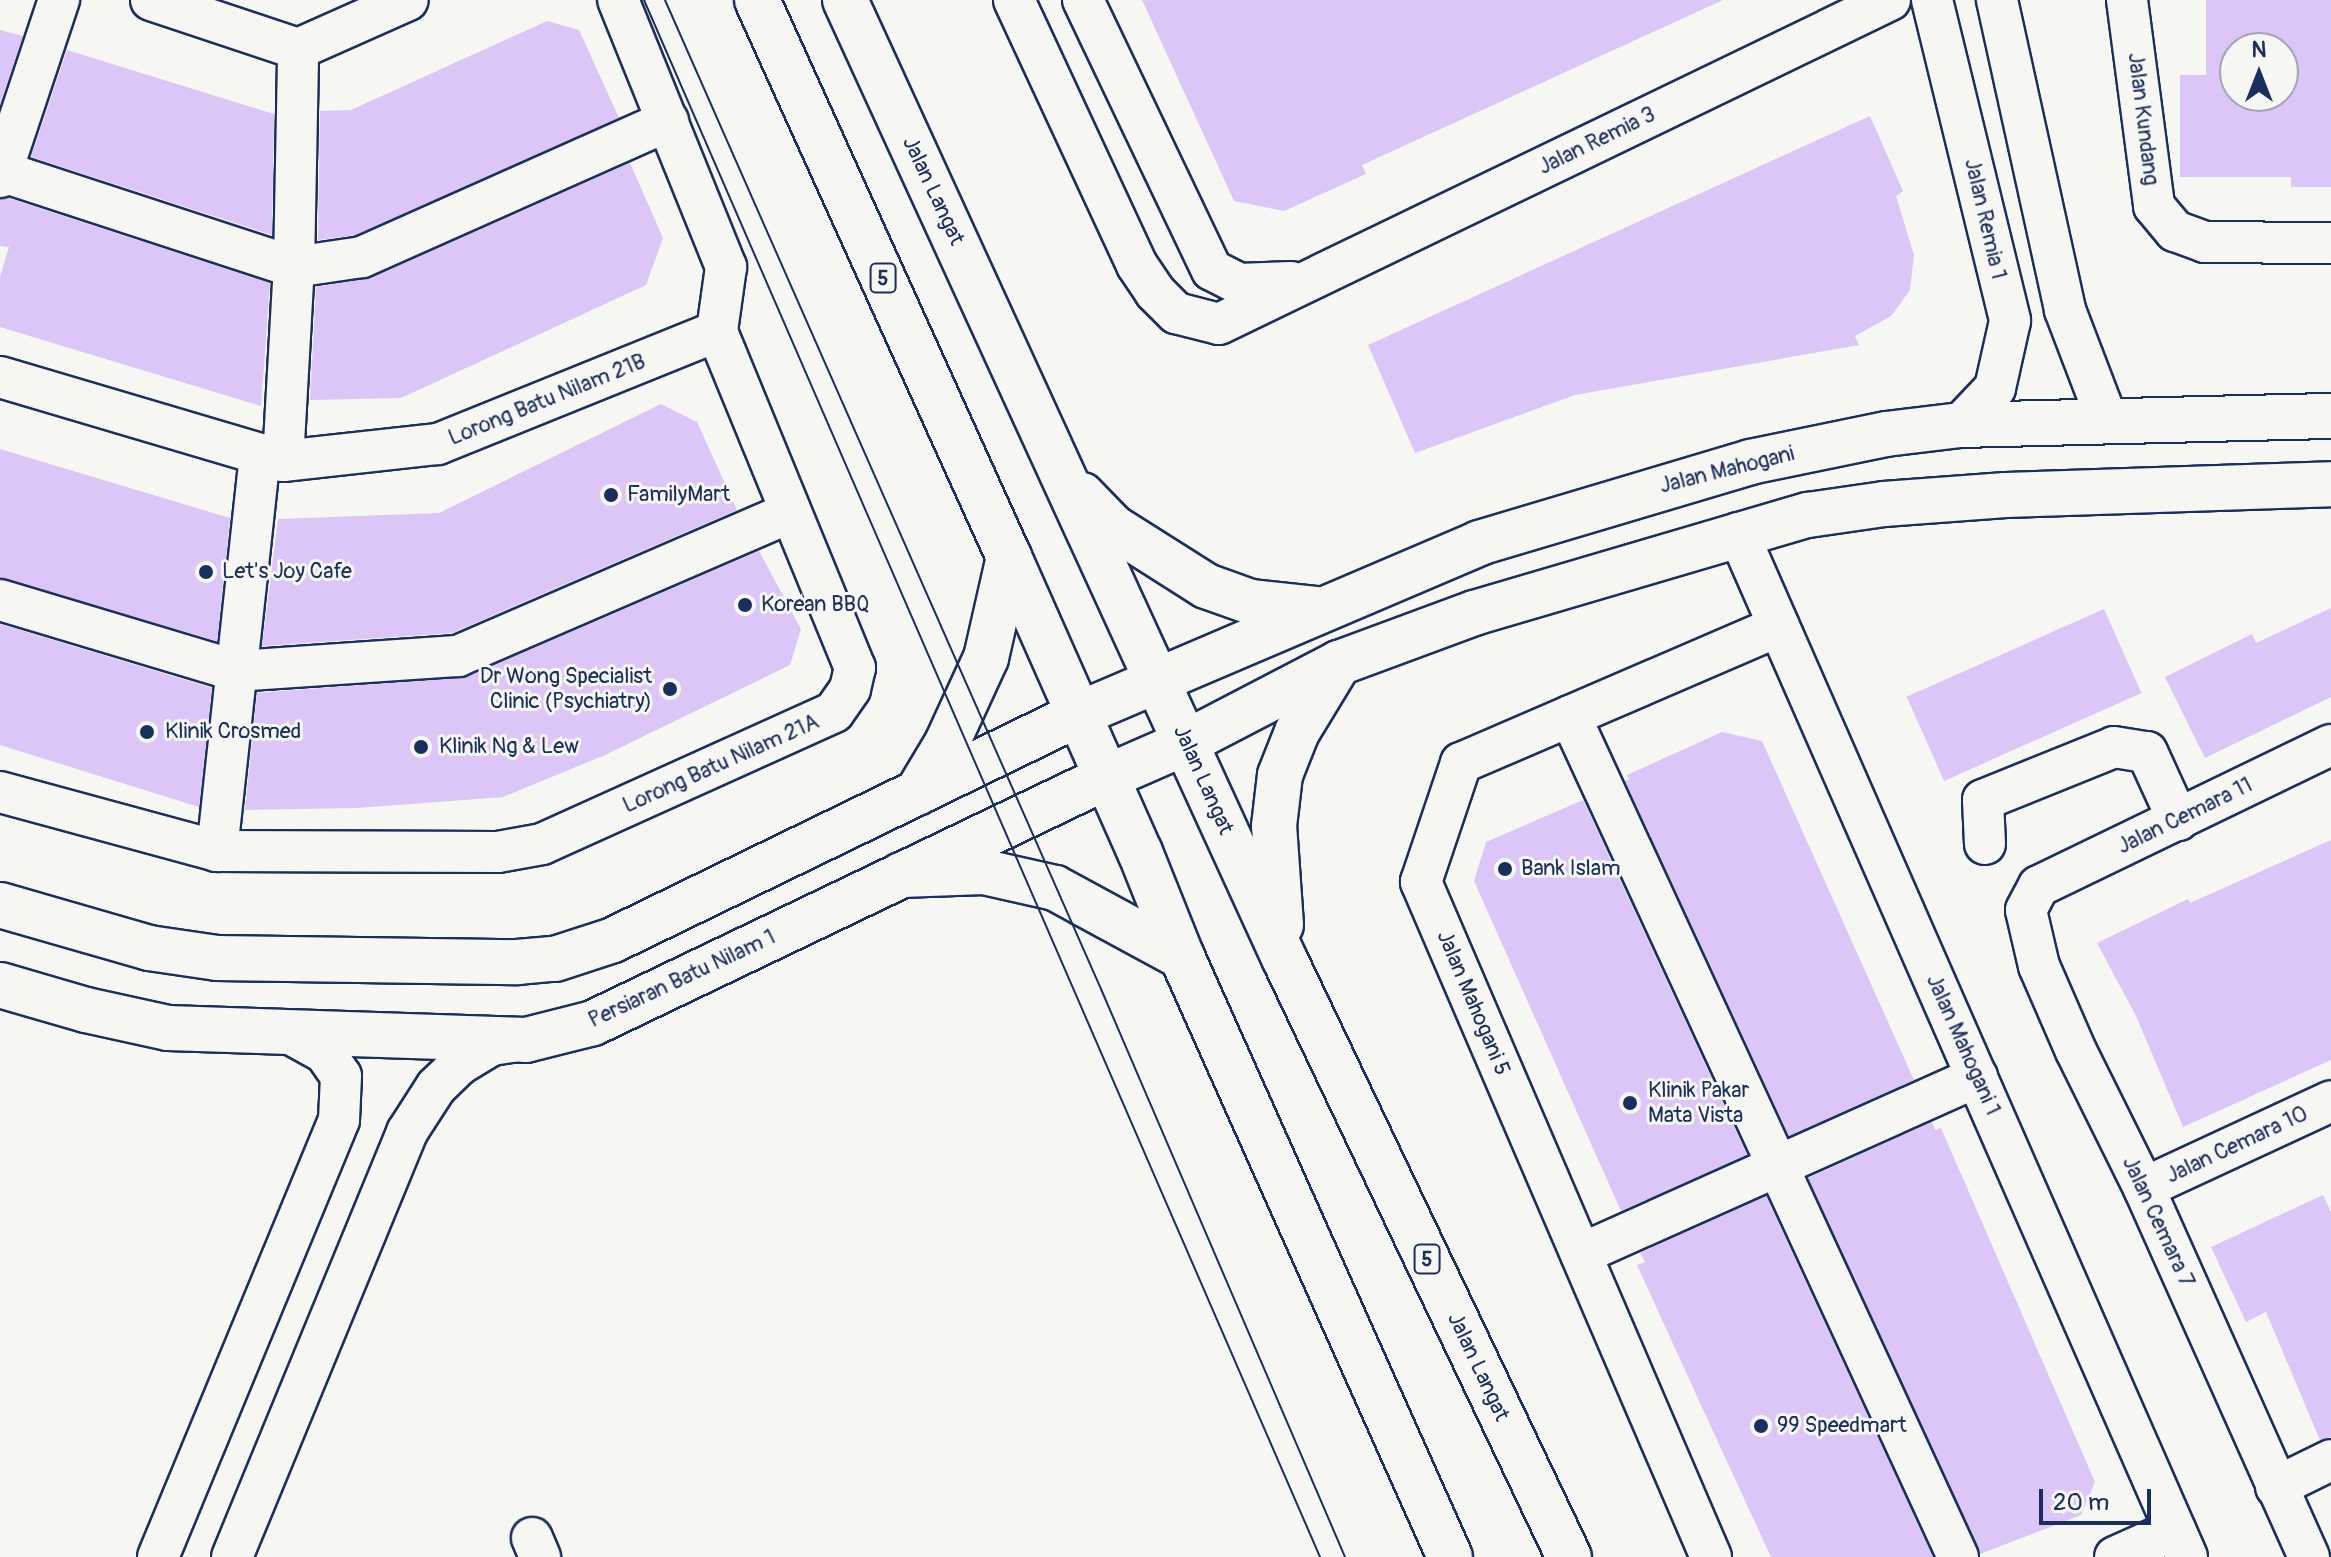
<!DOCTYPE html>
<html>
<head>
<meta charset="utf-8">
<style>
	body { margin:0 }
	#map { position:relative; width:2331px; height:1557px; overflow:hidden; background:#f6f6f2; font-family:Pangolin,sans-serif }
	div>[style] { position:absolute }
	.building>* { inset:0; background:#dbc6f7; transform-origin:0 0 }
	.roads { filter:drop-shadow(2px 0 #1b2f5e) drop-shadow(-2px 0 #1b2f5e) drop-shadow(0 2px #1b2f5e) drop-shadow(0 -2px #1b2f5e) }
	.minor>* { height:40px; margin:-20px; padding:0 20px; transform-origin:20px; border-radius:20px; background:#f6f6f2 }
	.major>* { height:44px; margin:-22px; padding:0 22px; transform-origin:22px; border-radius:22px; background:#f6f6f2 }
	.highway>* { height:44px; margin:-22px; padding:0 22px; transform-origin:22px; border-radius:22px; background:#f6f6f2 }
	.tram>* { height:2px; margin:-1px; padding:0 1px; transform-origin:1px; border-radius:1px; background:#1b2f5e }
	.dots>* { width:22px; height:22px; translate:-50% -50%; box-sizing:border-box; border:4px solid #f6f6f2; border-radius:50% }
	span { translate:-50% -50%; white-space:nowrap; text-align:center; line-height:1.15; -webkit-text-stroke:6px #f6f6f2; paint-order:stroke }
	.shield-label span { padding:2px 6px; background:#f6f6f2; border:2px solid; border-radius:6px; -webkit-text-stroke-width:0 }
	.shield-label { font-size:20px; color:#1b2f5e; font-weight:700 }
	.street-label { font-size:22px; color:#1b2f5e }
	.poi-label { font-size:22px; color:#1b2f5e }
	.left { translate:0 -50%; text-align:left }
	.right { translate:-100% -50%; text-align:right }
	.north { position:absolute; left:2219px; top:32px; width:80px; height:80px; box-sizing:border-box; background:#f6f6f2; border:2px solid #9ea6b7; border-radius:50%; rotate:0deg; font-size:22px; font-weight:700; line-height:32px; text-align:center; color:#1b2f5e }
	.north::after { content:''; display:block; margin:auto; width:28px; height:36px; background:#1b2f5e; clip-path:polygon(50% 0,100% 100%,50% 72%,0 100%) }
	.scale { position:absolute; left:2039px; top:1489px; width:112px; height:36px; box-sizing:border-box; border:4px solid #1b2f5e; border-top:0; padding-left:10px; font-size:24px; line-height:28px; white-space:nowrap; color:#1b2f5e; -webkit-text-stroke:6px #f6f6f2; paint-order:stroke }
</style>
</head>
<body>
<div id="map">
	<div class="building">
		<div style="clip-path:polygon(1142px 0,1723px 0,1362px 165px,1366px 174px,1284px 211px,1234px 201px)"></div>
		<div style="clip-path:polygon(evenodd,2206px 0,2331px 0,2331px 187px,2291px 187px,2291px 177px,2180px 177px,2180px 75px,2206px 75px,2206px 0,2235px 48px,2283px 48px,2283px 96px,2235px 96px,2235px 48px)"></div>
		<div style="clip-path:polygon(547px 21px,579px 30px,619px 118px,356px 235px,318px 240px,320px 111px,351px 110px)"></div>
		<div style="clip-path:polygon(0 30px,23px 36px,0 104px)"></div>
		<div style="clip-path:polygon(67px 50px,274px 114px,272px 235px,31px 157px)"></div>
		<div style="clip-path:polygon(1870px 116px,1903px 191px,1896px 196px,1914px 255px,1910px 290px,1891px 316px,1855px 336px,1859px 345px,1575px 395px,1415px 453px,1368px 345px)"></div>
		<div style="clip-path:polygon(630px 163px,663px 238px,646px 285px,401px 398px,310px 400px,316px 287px,371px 278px)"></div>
		<div style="clip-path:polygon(8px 198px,270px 283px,261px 406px,0 327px,0 277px,9px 247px,0 246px,0 199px)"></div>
		<div style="clip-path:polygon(661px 404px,697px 422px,737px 510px,452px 633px,262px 646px,278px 519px,439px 513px)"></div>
		<div style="clip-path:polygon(0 449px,230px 518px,217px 641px,0 578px)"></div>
		<div style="clip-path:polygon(759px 551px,801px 629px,790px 665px,605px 755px,503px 797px,357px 808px,245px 810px,257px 693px,467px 677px)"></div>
		<div style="clip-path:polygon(2331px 608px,2331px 697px,2205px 758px,2165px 677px,2252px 634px,2256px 643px)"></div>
		<div style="left:2104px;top:609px;width:92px;height:216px;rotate:66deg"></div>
		<div style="clip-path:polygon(0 624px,212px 688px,199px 807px,0 745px)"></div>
		<div style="clip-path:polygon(1722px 732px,1762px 741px,1914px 1080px,1789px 1136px,1625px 781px,1629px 779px,1627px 775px)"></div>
		<div style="clip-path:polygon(1583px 800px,1747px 1155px,1621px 1211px,1474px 881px,1486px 842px)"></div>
		<div style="clip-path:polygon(2331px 840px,2331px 1060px,2183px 1127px,2136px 1016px,2097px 943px,2188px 899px,2190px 903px)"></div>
		<div style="clip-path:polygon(1932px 1122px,1935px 1130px,1941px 1128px,2095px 1482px,2081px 1515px,1980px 1554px,1808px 1178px)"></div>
		<div style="clip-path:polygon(2323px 1195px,2331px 1212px,2331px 1437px,2320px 1440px,2266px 1312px,2246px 1322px,2211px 1247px)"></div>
		<div style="clip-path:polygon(1766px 1196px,1933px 1557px,1771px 1557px,1701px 1405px,1637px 1265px,1645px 1262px,1640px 1253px)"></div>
	</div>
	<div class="roads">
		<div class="minor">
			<div style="left:151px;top:0;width:155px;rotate:18.4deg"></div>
			<div style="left:298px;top:49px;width:120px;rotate:-24deg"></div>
			<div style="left:1014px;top:0;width:292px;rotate:65.1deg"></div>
			<div style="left:1137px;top:265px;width:32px;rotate:56deg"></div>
			<div style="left:1155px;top:292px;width:30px;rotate:45deg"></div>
			<div style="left:1176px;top:313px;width:44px;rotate:14.3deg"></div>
			<div style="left:1219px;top:324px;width:745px;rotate:-25.77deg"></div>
			<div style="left:1083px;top:0;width:299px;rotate:64.5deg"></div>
			<div style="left:1212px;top:270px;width:30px;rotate:27deg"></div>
			<div style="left:1239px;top:284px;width:52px;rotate:-2.2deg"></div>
			<div style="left:1932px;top:0;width:330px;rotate:76.3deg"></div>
			<div style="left:2010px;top:321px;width:69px;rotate:102.6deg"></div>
			<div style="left:1995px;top:388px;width:51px;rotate:133.4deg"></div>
			<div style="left:1997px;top:0;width:317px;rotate:77.6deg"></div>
			<div style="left:2065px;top:310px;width:118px;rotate:69.1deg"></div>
			<div style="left:2127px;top:0;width:208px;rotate:82.5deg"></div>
			<div style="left:2154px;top:206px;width:33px;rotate:50deg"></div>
			<div style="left:2175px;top:231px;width:32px;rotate:20deg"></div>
			<div style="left:2205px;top:242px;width:126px;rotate:0.5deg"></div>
			<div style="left:0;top:171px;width:309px;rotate:18.1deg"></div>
			<div style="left:294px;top:267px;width:69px;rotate:-8.4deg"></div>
			<div style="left:362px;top:257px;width:335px;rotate:-24deg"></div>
			<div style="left:0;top:177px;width:187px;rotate:-71.6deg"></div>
			<div style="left:0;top:377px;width:295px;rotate:16.5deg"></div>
			<div style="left:283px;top:461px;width:156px;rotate:-6.3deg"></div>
			<div style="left:438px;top:444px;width:301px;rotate:-22deg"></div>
			<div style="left:283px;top:461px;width:194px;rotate:-86.8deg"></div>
			<div style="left:294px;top:267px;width:218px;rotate:-88.9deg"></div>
			<div style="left:1738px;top:533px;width:1118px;rotate:66.32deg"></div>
			<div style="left:0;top:600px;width:246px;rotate:16.7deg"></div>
			<div style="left:236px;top:671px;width:223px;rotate:-3.9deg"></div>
			<div style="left:458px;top:656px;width:362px;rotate:-23.4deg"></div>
			<div style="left:1570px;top:716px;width:926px;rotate:65.23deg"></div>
			<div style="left:0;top:792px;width:225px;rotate:15.2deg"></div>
			<div style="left:217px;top:851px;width:281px;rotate:0.2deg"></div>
			<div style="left:498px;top:852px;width:45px;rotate:-10.3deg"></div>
			<div style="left:542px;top:844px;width:320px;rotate:-24.3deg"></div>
			<div style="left:834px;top:712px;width:28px;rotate:-55deg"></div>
			<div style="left:850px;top:689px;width:22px;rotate:-77deg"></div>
			<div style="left:855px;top:668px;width:364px;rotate:-112.3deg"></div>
			<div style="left:717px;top:331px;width:65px;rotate:-82deg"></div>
			<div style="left:726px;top:267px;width:288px;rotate:-112deg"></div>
			<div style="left:1985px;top:844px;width:44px;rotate:-92.6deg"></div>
			<div style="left:1983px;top:800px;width:141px;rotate:-22deg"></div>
			<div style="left:2114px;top:747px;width:33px;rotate:9deg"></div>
			<div style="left:2147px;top:752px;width:75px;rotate:65.5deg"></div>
			<div style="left:217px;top:851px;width:399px;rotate:-83.8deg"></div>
			<div style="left:2144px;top:1188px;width:206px;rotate:-24.9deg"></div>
			<div style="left:1581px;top:1254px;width:434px;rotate:-24.1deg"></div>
			<div style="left:2276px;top:1487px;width:61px;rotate:-26.1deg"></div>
			<div style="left:532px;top:1538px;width:21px;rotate:67deg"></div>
			<div style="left:158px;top:1557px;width:473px;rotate:-67.5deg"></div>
			<div style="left:339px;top:1120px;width:44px;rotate:-87.4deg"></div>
			<div style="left:341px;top:1076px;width:28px;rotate:-125deg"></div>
			<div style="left:325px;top:1053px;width:46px;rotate:-151.2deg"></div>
			<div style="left:232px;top:1557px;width:460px;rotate:-67.6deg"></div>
			<div style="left:407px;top:1132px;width:54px;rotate:-57.2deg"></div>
			<div style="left:436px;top:1087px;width:33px;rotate:-44deg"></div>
			<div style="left:460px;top:1064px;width:37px;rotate:-31deg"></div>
			<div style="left:492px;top:1045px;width:26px;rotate:-9deg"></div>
			<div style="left:1711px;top:1557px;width:735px;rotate:-113.25deg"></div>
			<div style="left:1421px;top:882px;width:126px;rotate:-71.4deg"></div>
			<div style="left:1461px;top:763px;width:346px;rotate:-23.3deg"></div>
			<div style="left:2115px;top:1557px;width:66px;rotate:-24.2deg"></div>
			<div style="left:2309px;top:1557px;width:404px;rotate:-114.1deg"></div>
			<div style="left:2144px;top:1188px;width:153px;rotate:-116.4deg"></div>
			<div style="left:2076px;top:1051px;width:93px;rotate:-113.5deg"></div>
			<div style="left:2039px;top:966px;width:57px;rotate:-103.1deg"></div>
			<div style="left:2026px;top:910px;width:27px;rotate:-62deg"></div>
			<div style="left:2039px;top:886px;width:324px;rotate:-25.8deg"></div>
		</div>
		<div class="major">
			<div style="left:0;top:905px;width:155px;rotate:16.1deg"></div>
			<div style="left:149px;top:948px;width:69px;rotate:8.4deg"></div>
			<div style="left:217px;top:958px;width:300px;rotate:0.8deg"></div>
			<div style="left:517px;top:962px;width:38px;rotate:-5deg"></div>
			<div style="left:555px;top:959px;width:61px;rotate:-18.1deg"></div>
			<div style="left:613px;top:940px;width:518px;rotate:-25.87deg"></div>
			<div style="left:1079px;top:714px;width:435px;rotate:-23.1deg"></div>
			<div style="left:1479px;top:543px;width:283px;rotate:-16.6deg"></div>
			<div style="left:1750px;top:462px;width:139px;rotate:-11.6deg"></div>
			<div style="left:1886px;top:434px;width:75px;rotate:-6.9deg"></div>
			<div style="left:1960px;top:425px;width:371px;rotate:-1.4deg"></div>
			<div style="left:0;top:985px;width:90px;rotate:16.2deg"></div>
			<div style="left:86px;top:1010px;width:84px;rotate:12.4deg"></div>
			<div style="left:168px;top:1028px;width:358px;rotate:1.9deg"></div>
			<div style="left:526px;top:1040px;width:69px;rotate:-14.2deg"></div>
			<div style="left:593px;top:1023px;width:570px;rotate:-25.58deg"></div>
			<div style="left:1107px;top:777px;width:85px;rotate:-23.6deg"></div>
			<div style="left:1185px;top:743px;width:174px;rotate:-27.5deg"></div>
			<div style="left:1339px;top:663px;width:144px;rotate:-20.3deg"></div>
			<div style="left:1474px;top:613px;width:348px;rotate:-16.4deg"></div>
			<div style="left:1808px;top:515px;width:77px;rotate:-8.2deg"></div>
			<div style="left:1884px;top:504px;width:122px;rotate:-4.2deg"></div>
			<div style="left:2006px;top:495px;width:325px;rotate:-1.9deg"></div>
		</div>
		<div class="highway">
			<div style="left:757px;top:0;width:611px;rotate:65.66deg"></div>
			<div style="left:1009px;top:557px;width:323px;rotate:66.1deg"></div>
			<div style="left:1140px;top:852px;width:113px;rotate:68.2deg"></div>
			<div style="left:1182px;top:957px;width:657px;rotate:65.93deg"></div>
			<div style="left:845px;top:0;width:1056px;rotate:65.38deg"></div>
			<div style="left:1285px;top:960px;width:661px;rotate:64.56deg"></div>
			<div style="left:1082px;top:495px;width:45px;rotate:45.9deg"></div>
			<div style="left:1113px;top:527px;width:110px;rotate:32.4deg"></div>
			<div style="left:1206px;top:586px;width:48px;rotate:19.6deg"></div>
			<div style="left:1251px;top:602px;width:66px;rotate:6.1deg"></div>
			<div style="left:917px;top:793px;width:58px;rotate:-59deg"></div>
			<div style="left:947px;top:743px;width:94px;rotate:-65.4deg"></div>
			<div style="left:986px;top:658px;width:104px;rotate:-77.2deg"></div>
			<div style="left:901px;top:875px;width:83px;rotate:-2.1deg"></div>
			<div style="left:984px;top:872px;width:73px;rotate:12.7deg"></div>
			<div style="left:1055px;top:888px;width:145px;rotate:28.5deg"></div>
			<div style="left:1281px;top:925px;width:99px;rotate:-94deg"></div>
			<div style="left:1274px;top:826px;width:51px;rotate:-83.3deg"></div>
			<div style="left:1280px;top:775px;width:46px;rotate:-68.4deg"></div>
			<div style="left:1297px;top:732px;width:81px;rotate:-58.7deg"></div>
		</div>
	</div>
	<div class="tram">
		<div style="left:644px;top:0;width:1697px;rotate:66.53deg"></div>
		<div style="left:665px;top:0;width:1081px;rotate:66.21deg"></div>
		<div style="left:1101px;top:989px;width:618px;rotate:66.75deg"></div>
	</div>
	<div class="dots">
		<div style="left:611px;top:495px;background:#1b2f5e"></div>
		<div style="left:206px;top:572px;background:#1b2f5e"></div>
		<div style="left:745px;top:605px;background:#1b2f5e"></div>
		<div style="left:670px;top:689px;background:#1b2f5e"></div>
		<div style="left:147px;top:732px;background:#1b2f5e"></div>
		<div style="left:421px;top:747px;background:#1b2f5e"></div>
		<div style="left:1505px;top:869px;background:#1b2f5e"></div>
		<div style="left:1630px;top:1103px;background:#1b2f5e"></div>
		<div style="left:1761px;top:1426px;background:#1b2f5e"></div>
	</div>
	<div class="shield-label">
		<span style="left:883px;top:278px">5</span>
		<span style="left:1427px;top:1259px">5</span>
	</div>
	<div class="street-label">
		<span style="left:2143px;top:119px;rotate:83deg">Jalan Kundang</span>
		<span style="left:1597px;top:141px;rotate:-26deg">Jalan Remia 3</span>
		<span style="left:933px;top:191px;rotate:65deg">Jalan Langat</span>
		<span style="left:1985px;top:219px;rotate:77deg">Jalan Remia 1</span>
		<span style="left:547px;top:400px;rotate:-22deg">Lorong Batu Nilam 21B</span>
		<span style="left:1727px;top:470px;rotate:-14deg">Jalan Mahogani</span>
		<span style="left:721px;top:764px;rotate:-24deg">Lorong Batu Nilam 21A</span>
		<span style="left:1203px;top:780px;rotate:66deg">Jalan Langat</span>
		<span style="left:2185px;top:816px;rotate:-26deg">Jalan Cemara 11</span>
		<span style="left:682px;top:979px;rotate:-25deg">Persiaran Batu Nilam 1</span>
		<span style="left:1473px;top:1003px;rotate:67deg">Jalan Mahogani 5</span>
		<span style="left:1963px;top:1045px;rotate:66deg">Jalan Mahogani 1</span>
		<span style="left:2237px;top:1145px;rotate:-25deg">Jalan Cemara 10</span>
		<span style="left:2158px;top:1222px;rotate:65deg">Jalan Cemara 7</span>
		<span style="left:1478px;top:1367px;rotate:65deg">Jalan Langat</span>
	</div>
	<div class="poi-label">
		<span class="left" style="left:627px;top:495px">FamilyMart</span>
		<span class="left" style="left:222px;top:572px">Let's Joy Cafe</span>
		<span class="left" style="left:761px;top:605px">Korean BBQ</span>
		<span class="right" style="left:652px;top:689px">Dr Wong Specialist<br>Clinic (Psychiatry)</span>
		<span class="left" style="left:165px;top:732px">Klinik Crosmed</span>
		<span class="left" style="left:439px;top:747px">Klinik Ng &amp; Lew</span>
		<span class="left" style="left:1521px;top:869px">Bank Islam</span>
		<span class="left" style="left:1648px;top:1103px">Klinik Pakar<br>Mata Vista</span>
		<span class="left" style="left:1777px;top:1426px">99 Speedmart</span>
	</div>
	<div class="north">N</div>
	<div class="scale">20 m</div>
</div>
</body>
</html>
